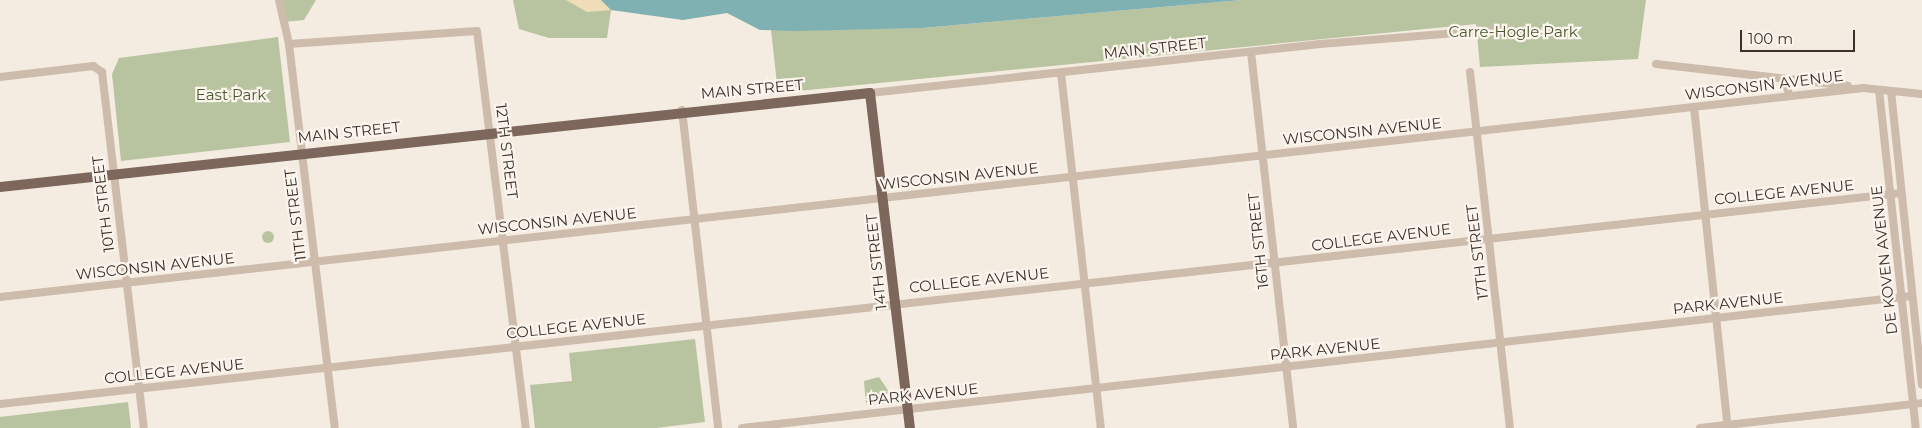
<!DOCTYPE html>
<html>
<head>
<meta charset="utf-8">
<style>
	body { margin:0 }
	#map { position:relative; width:1922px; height:428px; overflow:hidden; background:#f4ebe1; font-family:Montserrat,sans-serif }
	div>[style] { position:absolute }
	.green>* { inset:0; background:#b8c4a0 }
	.round { border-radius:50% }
	.sand>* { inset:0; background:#efdcb8 }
	.water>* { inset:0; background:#7fb0b2 }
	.minor>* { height:8px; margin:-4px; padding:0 4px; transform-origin:4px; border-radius:4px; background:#cdbbac }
	.major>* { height:10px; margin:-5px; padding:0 5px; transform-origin:5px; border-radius:5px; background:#7d675c }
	span { translate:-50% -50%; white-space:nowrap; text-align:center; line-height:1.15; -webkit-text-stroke:4.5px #fbf5ee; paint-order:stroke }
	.park-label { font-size:15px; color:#4a5a2e }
	.street-label { font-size:15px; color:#3b302b }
	.scale { position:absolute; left:1740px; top:30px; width:115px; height:22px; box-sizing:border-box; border:2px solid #3b302b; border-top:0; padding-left:6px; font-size:15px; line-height:18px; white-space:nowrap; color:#3b302b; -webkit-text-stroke:4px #fbf5ee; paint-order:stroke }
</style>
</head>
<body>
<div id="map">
	<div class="green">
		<div style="clip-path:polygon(279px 0,316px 0,304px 20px,283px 22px)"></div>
		<div style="clip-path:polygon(513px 0,601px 0,611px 10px,607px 38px,549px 38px,519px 29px)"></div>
		<div style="clip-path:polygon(1242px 0,1646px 0,1638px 59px,1480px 67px,1476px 24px,778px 93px,771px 30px,922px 28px)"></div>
		<div style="clip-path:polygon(278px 37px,290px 142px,121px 161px,112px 74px,119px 58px)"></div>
		<div class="round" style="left:262px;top:231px;width:12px;height:12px"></div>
		<div style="clip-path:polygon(695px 339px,705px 422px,656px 428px,535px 428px,530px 385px,572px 381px,569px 353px)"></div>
		<div style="clip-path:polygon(879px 377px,892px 396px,866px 405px,864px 381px)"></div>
		<div style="clip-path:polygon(128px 402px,131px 428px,0 428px,0 417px)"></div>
	</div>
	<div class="sand">
		<div style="clip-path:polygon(566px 0,601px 0,611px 10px,587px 12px)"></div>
	</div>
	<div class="water">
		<div style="clip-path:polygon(601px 0,1242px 0,922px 28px,796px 31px,760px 30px,727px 13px,683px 20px,611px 10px)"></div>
	</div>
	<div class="minor">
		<div style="left:279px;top:0;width:45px;rotate:77.2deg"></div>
		<div style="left:289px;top:44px;width:387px;rotate:83.2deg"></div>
		<div style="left:289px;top:44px;width:188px;rotate:-4deg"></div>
		<div style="left:477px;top:31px;width:400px;rotate:83deg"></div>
		<div style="left:1251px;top:52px;width:378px;rotate:83.6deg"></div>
		<div style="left:1656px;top:64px;width:193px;rotate:6.5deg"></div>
		<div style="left:1470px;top:72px;width:358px;rotate:83.6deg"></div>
		<div style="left:1061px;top:73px;width:357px;rotate:83.6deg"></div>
		<div style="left:0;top:77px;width:94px;rotate:-6.7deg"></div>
		<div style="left:93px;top:66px;width:11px;rotate:34deg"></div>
		<div style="left:102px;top:72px;width:358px;rotate:83.3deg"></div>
		<div style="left:1784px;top:79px;width:18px;rotate:71deg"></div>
		<div style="left:1879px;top:90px;width:340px;rotate:83.8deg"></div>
		<div style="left:1891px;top:91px;width:295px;rotate:84deg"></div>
		<div style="left:870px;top:93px;width:453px;rotate:-6.2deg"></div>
		<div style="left:1320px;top:44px;width:189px;rotate:-4.6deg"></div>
		<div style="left:1694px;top:107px;width:323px;rotate:84deg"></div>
		<div style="left:682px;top:110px;width:320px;rotate:83.5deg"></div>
		<div style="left:0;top:297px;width:1875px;rotate:-6.4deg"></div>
		<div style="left:1863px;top:88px;width:59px;rotate:5.8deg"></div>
		<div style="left:0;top:404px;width:1913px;rotate:-6.33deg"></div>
		<div style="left:742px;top:428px;width:1177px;rotate:-6.44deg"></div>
		<div style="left:1700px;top:428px;width:223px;rotate:-6.4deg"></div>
	</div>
	<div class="major">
		<div style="left:0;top:187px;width:875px;rotate:-6.17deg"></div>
		<div style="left:870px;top:93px;width:337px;rotate:83.2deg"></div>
	</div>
	<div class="park-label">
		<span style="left:1513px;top:32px">Carre-Hogle Park</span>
		<span style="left:231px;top:95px">East Park</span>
	</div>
	<div class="street-label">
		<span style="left:1155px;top:48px;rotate:-6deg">MAIN STREET</span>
		<span style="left:1764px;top:85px;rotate:-7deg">WISCONSIN AVENUE</span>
		<span style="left:752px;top:89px;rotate:-5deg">MAIN STREET</span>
		<span style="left:1362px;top:131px;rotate:-6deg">WISCONSIN AVENUE</span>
		<span style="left:349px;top:132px;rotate:-6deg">MAIN STREET</span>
		<span style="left:507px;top:151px;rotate:83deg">12TH STREET</span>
		<span style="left:959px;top:176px;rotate:-6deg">WISCONSIN AVENUE</span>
		<span style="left:1784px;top:192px;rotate:-6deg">COLLEGE AVENUE</span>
		<span style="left:103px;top:204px;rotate:-97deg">10TH STREET</span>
		<span style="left:295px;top:215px;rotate:-97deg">11TH STREET</span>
		<span style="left:557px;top:221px;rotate:-6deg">WISCONSIN AVENUE</span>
		<span style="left:1381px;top:237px;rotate:-7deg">COLLEGE AVENUE</span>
		<span style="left:1258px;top:241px;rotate:-96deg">16TH STREET</span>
		<span style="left:1477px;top:252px;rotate:-97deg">17TH STREET</span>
		<span style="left:1884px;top:260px;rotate:-96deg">DE KOVEN AVENUE</span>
		<span style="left:876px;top:262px;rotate:-96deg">14TH STREET</span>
		<span style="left:155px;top:266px;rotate:-6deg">WISCONSIN AVENUE</span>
		<span style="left:979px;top:280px;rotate:-6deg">COLLEGE AVENUE</span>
		<span style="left:1728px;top:303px;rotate:-6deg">PARK AVENUE</span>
		<span style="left:576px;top:326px;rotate:-6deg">COLLEGE AVENUE</span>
		<span style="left:1325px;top:349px;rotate:-6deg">PARK AVENUE</span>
		<span style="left:174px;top:371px;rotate:-6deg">COLLEGE AVENUE</span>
		<span style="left:923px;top:394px;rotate:-6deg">PARK AVENUE</span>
	</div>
	<div class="scale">100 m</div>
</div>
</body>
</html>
